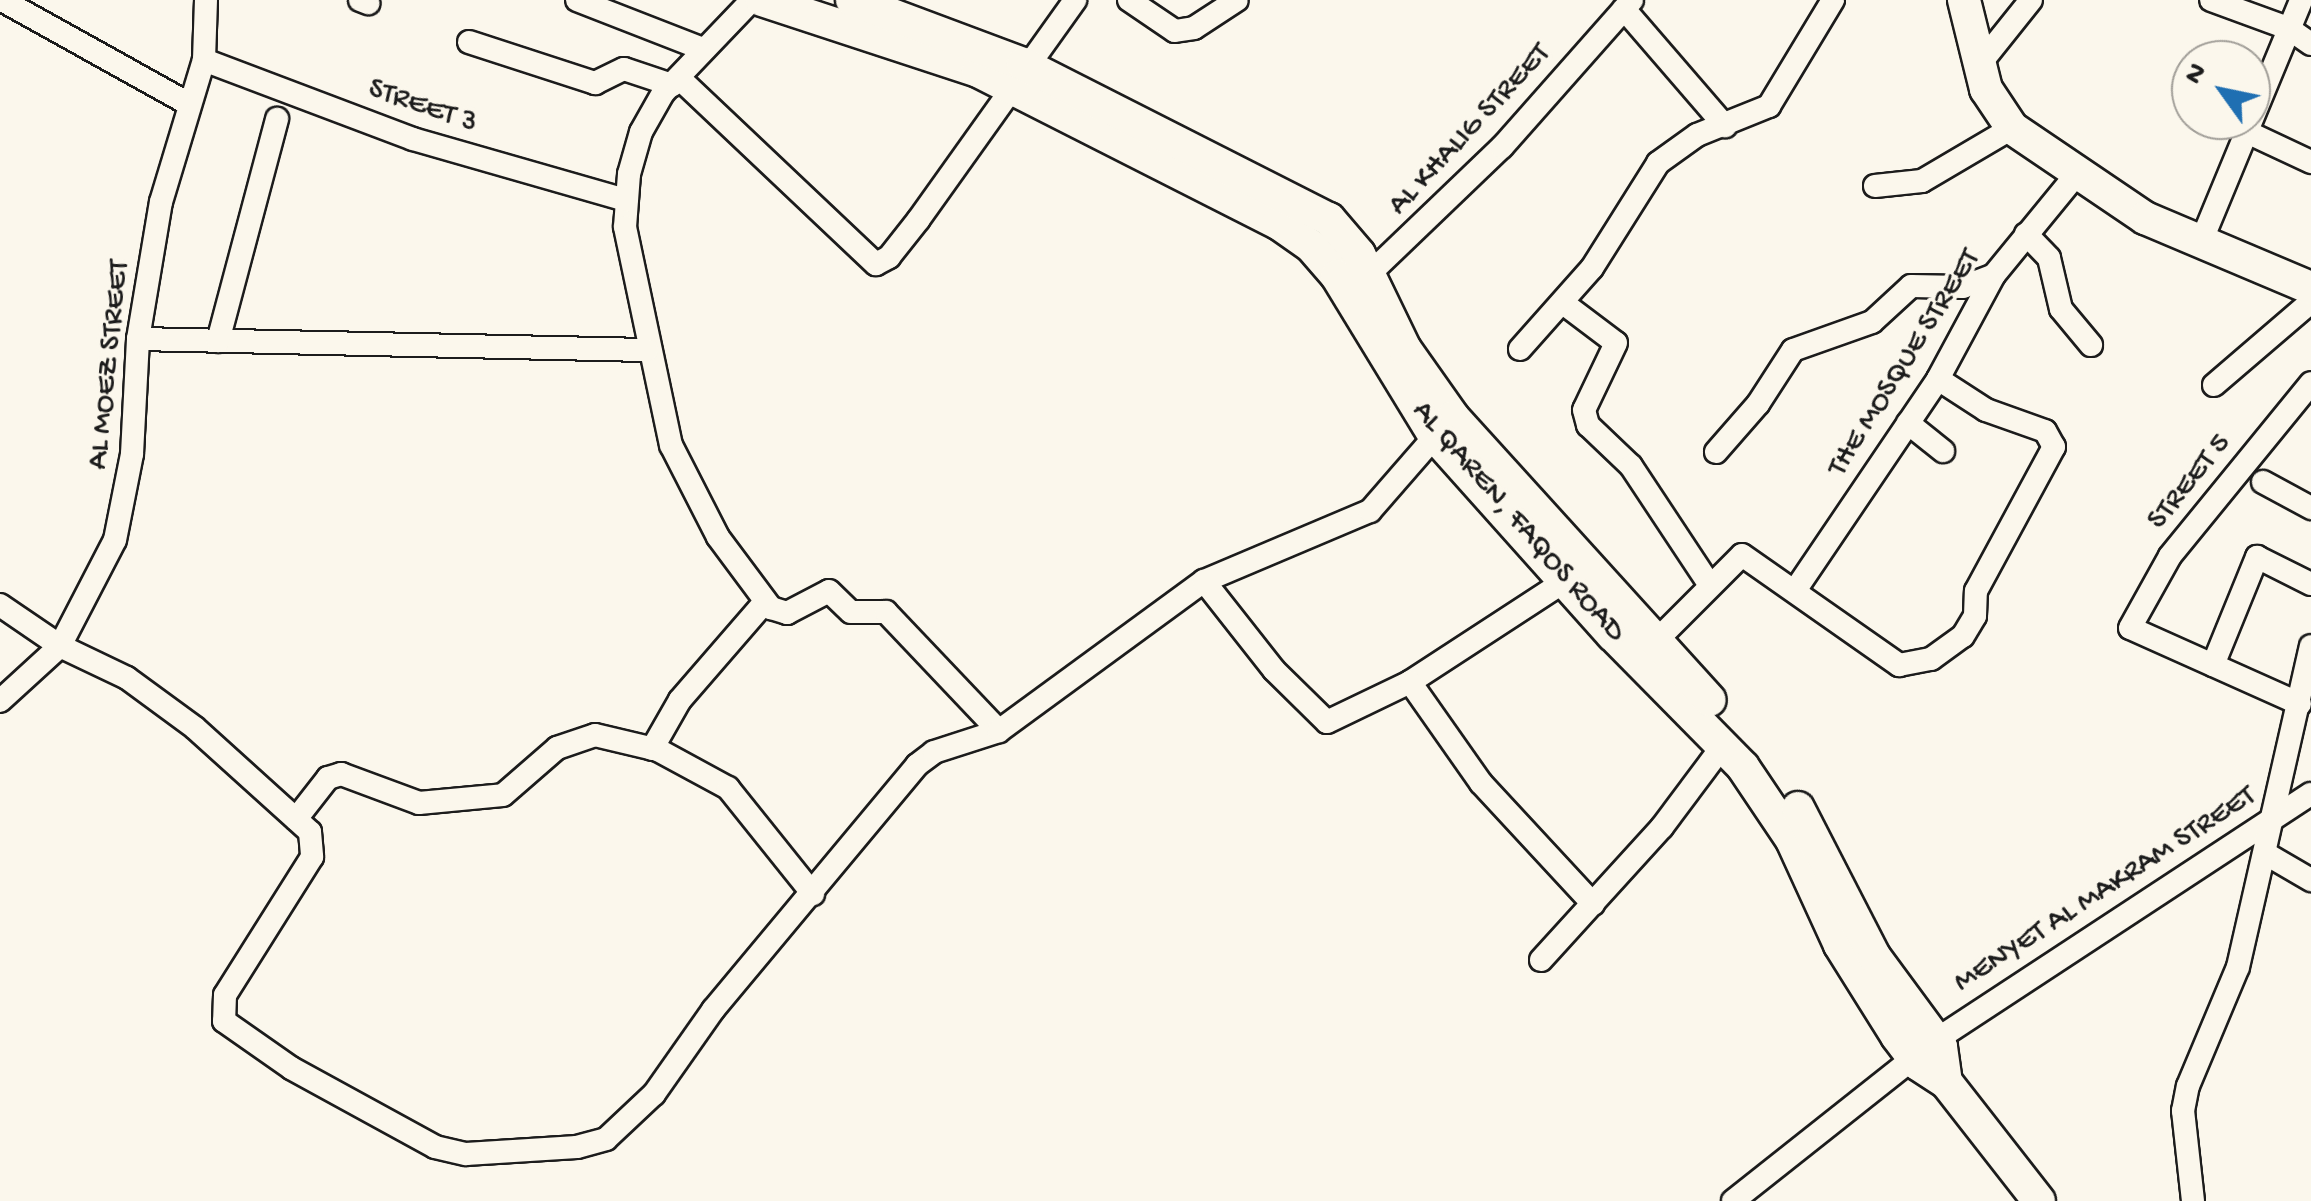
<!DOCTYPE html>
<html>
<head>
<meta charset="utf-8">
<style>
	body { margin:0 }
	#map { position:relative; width:2311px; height:1201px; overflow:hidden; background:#fbf7ec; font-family:"Gochi Hand",sans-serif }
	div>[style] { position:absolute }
	.roads { filter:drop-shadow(2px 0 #1c1c1c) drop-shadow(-2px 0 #1c1c1c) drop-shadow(0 2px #1c1c1c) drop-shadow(0 -2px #1c1c1c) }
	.street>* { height:22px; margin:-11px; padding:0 11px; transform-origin:11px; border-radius:11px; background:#fbf7ec }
	.secondary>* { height:32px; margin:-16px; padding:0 16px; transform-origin:16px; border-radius:16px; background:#fbf7ec }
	span { translate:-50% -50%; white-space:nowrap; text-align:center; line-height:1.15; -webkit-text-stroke:8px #fbf7ec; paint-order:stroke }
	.street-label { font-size:30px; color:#1c1c1c }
	.north { position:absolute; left:2171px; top:40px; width:100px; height:100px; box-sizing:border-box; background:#fbf7ec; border:2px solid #a29f99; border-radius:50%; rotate:303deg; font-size:28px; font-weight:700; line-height:40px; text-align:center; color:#1c1c1c }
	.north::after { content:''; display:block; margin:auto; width:35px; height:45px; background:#1f6fb2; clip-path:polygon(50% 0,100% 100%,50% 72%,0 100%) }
</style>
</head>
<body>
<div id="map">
	<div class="roads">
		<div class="street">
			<div style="left:2px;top:0;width:214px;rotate:29.1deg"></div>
			<div style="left:360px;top:0;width:9px;rotate:21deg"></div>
			<div style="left:577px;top:0;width:135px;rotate:21.3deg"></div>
			<div style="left:752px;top:0;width:129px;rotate:133.7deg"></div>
			<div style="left:663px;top:93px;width:45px;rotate:119.4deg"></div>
			<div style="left:641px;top:132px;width:44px;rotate:105.9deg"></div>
			<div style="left:629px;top:174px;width:53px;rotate:94.3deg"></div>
			<div style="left:625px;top:227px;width:223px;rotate:78.1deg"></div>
			<div style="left:671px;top:445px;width:103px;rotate:62.9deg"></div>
			<div style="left:718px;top:537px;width:89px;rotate:53.3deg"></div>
			<div style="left:771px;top:608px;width:17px;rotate:17deg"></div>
			<div style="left:787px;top:613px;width:47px;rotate:-27.6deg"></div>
			<div style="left:829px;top:591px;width:30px;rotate:44deg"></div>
			<div style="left:851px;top:612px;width:35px"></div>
			<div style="left:886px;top:612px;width:164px;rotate:46.5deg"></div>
			<div style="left:1129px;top:0;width:55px;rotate:34deg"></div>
			<div style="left:1175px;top:31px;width:19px;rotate:-9deg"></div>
			<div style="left:1194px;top:28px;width:51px;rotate:-33.1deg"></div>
			<div style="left:2211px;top:0;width:82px;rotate:20deg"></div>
			<div style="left:2288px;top:28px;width:28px;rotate:35deg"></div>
			<div style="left:1624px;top:9px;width:155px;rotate:49.2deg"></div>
			<div style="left:469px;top:42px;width:133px;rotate:18deg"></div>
			<div style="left:595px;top:83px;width:32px;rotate:-26deg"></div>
			<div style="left:624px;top:69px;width:51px;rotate:18.4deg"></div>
			<div style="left:204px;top:60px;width:223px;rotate:20.7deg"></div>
			<div style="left:413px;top:139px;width:222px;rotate:16deg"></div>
			<div style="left:1979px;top:65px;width:83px;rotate:-51.3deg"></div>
			<div style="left:679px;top:78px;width:271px;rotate:43.4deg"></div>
			<div style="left:876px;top:264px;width:15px;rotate:-28deg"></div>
			<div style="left:889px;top:257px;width:48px;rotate:-51.7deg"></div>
			<div style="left:919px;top:219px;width:269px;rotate:-54.5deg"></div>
			<div style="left:2247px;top:132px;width:71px;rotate:25.1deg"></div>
			<div style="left:1875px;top:186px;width:47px;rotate:-6.1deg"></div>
			<div style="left:1922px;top:181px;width:104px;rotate:-30.5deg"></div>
			<div style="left:2026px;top:234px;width:33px;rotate:46deg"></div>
			<div style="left:2049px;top:258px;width:52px;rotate:76.8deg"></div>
			<div style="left:2061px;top:309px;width:47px;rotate:50.2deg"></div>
			<div style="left:2201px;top:242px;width:262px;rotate:-67.5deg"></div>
			<div style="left:1361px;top:282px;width:195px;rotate:-43.8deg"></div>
			<div style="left:1502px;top:147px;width:196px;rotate:-48.5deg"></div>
			<div style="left:1563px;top:303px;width:66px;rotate:37deg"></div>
			<div style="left:1616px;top:343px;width:74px;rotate:115.5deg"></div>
			<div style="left:1584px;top:410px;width:16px;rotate:75deg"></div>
			<div style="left:1588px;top:425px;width:59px;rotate:43.6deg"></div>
			<div style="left:1631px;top:466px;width:141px;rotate:56.5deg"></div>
			<div style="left:138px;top:339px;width:509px;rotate:1.24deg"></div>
			<div style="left:218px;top:341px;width:230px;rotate:-75.1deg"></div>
			<div style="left:1520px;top:349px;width:108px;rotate:-48.4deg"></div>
			<div style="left:1592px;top:268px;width:124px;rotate:-57.8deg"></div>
			<div style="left:1658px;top:163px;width:48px;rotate:-35.7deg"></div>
			<div style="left:1697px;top:135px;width:78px;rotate:-21.9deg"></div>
			<div style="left:1769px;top:106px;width:124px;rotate:-58.9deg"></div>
			<div style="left:2214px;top:385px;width:128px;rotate:-40.6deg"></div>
			<div style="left:1908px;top:423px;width:45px;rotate:38.7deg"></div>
			<div style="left:1716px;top:452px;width:64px;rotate:-48.8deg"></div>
			<div style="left:1758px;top:404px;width:64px;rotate:-57.1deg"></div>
			<div style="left:1793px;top:350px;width:84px;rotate:-19.5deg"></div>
			<div style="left:1872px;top:322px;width:53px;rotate:-42.7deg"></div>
			<div style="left:1911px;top:286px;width:52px;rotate:1.1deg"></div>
			<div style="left:1963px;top:287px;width:33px;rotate:-21deg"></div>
			<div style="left:2263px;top:482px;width:55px;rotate:28.4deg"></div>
			<div style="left:1204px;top:581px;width:113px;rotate:51.8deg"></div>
			<div style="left:1274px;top:670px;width:74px;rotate:44.5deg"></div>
			<div style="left:1327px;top:722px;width:92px;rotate:-25.7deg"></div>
			<div style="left:1410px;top:682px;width:185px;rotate:-33.1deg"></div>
			<div style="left:1796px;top:589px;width:254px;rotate:-55.9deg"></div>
			<div style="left:1938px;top:379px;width:118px;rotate:-61.7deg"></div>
			<div style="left:1994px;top:275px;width:128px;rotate:-50.7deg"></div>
			<div style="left:0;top:605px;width:73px;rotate:34.3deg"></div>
			<div style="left:60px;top:646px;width:74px;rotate:25.5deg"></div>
			<div style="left:127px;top:678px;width:84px;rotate:36.3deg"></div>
			<div style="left:195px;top:728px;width:155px;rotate:42.1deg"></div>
			<div style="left:310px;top:832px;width:25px;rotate:85deg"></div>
			<div style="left:312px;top:857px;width:163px;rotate:122.2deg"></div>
			<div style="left:225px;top:995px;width:26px;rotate:92deg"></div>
			<div style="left:224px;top:1021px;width:82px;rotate:35deg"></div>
			<div style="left:291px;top:1068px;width:164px;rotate:28.7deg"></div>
			<div style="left:435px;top:1147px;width:32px;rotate:13deg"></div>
			<div style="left:466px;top:1154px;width:111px;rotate:-3.6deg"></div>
			<div style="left:577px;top:1147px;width:30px;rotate:-15deg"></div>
			<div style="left:606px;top:1139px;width:66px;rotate:-43.2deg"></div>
			<div style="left:654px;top:1094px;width:103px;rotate:-54.9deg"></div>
			<div style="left:713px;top:1010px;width:319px;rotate:-50.2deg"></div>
			<div style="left:917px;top:765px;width:21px;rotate:-37deg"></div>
			<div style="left:934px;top:752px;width:68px;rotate:-17.9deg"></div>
			<div style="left:999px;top:731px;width:254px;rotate:-36.2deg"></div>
			<div style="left:1204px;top:581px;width:180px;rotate:-22.9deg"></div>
			<div style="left:1370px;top:511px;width:111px;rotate:-49deg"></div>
			<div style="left:1654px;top:643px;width:124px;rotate:-45deg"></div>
			<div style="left:1742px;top:555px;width:192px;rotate:35deg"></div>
			<div style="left:1899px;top:665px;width:33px;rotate:-11deg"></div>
			<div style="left:1931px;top:659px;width:39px;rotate:-36deg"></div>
			<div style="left:1963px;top:636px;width:23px;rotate:-59deg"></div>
			<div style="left:1975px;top:616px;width:25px;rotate:-88deg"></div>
			<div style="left:1976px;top:591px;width:164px;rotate:-61.6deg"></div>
			<div style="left:2054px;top:447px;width:18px;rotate:-119deg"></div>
			<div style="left:2045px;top:431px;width:63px;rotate:-160.4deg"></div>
			<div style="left:1986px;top:410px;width:57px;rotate:-147.1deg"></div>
			<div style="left:2213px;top:665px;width:117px;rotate:-67.8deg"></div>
			<div style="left:2257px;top:557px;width:60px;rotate:26.6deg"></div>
			<div style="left:1410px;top:682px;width:123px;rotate:54.9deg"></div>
			<div style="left:1481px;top:783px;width:165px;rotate:47.2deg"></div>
			<div style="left:0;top:701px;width:81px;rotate:-42.5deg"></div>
			<div style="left:60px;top:646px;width:119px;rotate:-62.6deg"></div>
			<div style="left:115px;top:540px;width:88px;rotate:-78.8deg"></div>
			<div style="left:132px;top:454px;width:115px;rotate:-87deg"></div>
			<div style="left:138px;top:339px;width:139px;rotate:-80.5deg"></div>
			<div style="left:161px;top:202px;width:148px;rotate:-73.2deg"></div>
			<div style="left:204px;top:60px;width:60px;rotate:-88.1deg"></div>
			<div style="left:2300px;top:704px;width:186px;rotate:-155.9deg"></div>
			<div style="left:2130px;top:628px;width:82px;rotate:-60.9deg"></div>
			<div style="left:2170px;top:556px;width:223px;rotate:-50.8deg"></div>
			<div style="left:652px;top:749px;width:56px;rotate:-60.3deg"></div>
			<div style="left:680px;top:700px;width:130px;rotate:-49.1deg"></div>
			<div style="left:296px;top:819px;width:52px;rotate:-52deg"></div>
			<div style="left:328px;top:778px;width:14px;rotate:-17deg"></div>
			<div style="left:341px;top:774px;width:83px;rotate:20.4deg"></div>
			<div style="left:419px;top:803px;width:84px;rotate:-5.4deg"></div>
			<div style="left:503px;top:795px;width:72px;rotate:-41deg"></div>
			<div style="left:557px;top:748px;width:40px;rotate:-18.9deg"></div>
			<div style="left:595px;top:735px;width:65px;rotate:13.4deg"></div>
			<div style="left:658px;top:750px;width:80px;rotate:28.5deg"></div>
			<div style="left:728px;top:788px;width:136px;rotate:51.3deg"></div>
			<div style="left:2268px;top:855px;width:50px;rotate:30.2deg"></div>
			<div style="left:1541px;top:960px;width:180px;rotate:-47.7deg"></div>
			<div style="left:1662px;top:827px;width:104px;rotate:-53.2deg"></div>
			<div style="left:1733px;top:1201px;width:259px;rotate:-38.4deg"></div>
			<div style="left:1936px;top:1040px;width:448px;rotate:-33.3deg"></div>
			<div style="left:2193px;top:1201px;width:91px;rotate:-96.3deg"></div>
			<div style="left:2183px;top:1111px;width:25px;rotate:-79deg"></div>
			<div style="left:2188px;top:1086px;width:129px;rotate:-67.2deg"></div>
			<div style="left:2238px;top:967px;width:329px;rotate:-77.2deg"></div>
		</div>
		<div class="secondary">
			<div style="left:762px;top:0;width:227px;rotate:18.2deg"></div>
			<div style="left:978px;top:71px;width:336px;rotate:26.9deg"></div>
			<div style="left:1278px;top:223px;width:40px;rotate:34.9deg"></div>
			<div style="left:1311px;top:246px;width:40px;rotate:49deg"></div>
			<div style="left:1337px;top:276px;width:186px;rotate:58.6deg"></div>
			<div style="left:1434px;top:435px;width:268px;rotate:48.2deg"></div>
			<div style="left:1613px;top:635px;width:185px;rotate:45.4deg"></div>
			<div style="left:1743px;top:767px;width:88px;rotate:56.1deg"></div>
			<div style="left:1792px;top:840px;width:115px;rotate:65.4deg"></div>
			<div style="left:1840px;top:945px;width:107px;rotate:57.9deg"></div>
			<div style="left:1897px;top:1036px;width:35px;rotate:53deg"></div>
			<div style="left:1918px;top:1064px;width:33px;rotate:33deg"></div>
			<div style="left:1946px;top:1082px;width:151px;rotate:52deg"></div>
			<div style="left:852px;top:0;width:183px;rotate:20.5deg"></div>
			<div style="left:1023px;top:64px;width:343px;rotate:26.9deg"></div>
			<div style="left:1329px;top:219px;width:46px;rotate:49.4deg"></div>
			<div style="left:1359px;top:254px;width:106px;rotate:64.2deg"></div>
			<div style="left:1405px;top:349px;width:83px;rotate:54.8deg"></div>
			<div style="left:1453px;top:417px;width:382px;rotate:47.8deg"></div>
			<div style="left:1964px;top:0;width:92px;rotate:76.1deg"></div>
			<div style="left:1986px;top:89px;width:47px;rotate:56.3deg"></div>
			<div style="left:2012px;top:128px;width:161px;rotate:34.1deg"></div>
			<div style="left:2145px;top:218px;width:180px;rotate:22.9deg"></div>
			<div style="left:1798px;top:808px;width:166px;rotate:62.8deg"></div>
			<div style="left:1874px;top:956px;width:113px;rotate:53.6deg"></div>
			<div style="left:1941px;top:1047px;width:35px;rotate:82deg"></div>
		</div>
	</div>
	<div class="street-label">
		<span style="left:422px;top:108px;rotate:19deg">STREET 3</span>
		<span style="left:1471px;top:131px;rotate:-47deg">AL KHALIG STREET</span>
		<span style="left:1906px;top:364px;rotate:-58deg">THE MOSQUE STREET</span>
		<span style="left:111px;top:365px;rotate:-84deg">AL MOEZ STREET</span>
		<span style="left:2191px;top:483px;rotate:-51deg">STREET 5</span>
		<span style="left:1517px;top:523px;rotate:49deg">AL QAREN, FAQOS ROAD</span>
		<span style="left:2106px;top:891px;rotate:-33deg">MENYET AL MAKRAM STREET</span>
	</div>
	<div class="north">N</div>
</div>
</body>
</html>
